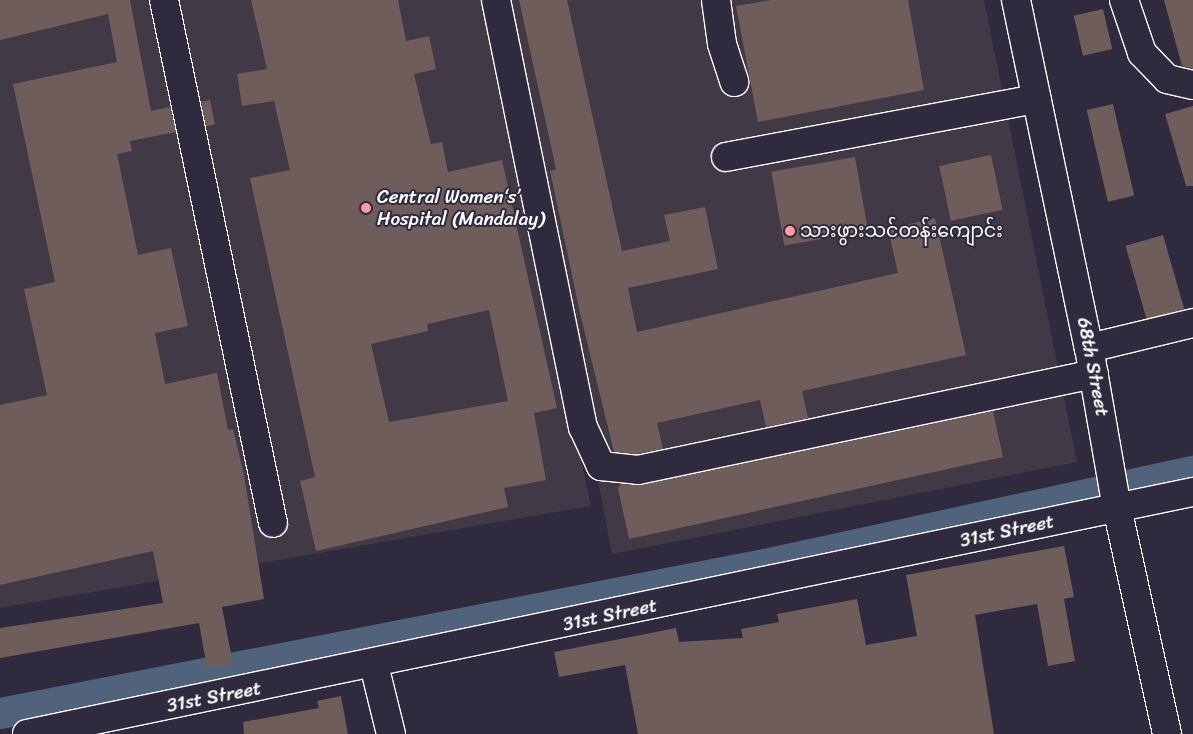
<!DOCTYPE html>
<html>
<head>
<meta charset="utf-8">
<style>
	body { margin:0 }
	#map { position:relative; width:1193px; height:734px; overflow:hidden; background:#2f2a3d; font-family:Sriracha,"Noto Sans Myanmar",sans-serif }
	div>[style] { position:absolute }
	.built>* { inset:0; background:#423946 }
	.canal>* { height:31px; margin:-15.5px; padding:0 15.5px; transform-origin:15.5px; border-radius:15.5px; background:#51637c }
	.building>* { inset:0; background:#6f5d5c; transform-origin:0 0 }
	.roads { filter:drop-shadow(1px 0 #fff) drop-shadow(-1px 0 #fff) drop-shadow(0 1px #fff) drop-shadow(0 -1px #fff) }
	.minor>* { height:28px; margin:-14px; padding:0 14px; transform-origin:14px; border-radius:14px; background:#2f2a3d }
	.dots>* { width:14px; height:14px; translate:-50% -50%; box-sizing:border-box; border:2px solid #2f2a3d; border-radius:50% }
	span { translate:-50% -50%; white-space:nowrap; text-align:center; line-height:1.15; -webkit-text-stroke:4px #2f2a3d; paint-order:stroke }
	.poi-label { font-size:19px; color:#fff }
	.left { translate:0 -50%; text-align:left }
	.street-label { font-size:19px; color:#fff }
</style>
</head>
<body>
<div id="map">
	<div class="built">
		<div style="clip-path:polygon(0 0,482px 0,591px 506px,0 608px)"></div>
		<div style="clip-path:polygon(506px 0,984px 0,1077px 462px,612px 554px)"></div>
	</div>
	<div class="canal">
		<div style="left:0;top:713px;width:789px;rotate:-11.04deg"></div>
		<div style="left:774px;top:562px;width:429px;rotate:-12.3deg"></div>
	</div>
	<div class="building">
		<div style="clip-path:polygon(0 0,130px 0,151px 111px,170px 107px,176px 132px,130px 141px,132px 151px,117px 154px,138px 255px,171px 248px,188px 326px,155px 333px,165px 384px,217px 373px,228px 430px,233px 429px,244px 475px,264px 599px,222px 607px,233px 664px,207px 668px,199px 623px,0 658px,0 628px,163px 603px,153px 551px,0 585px,0 405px,47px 395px,24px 289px,55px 282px,13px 84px,117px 62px,108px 14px,0 40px)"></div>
		<div style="clip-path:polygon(evenodd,251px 0,398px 0,406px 41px,429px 36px,436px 69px,414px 74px,431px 144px,442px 142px,448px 172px,502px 160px,557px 408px,534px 413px,546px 480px,504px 488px,508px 507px,316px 551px,300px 481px,315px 477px,250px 178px,290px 170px,274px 101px,242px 106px,237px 74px,267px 69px,251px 0,489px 310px,508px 401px,389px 422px,371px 344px,428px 331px,427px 324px,489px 310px)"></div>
		<div style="clip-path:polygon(519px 0,567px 0,622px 251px,670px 241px,664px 215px,705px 207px,718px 269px,628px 288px,637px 332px,898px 273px,888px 229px,935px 218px,966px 355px,802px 391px,808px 418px,766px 427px,760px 400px,657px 423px,663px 449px,637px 454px,614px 452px,580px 313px,550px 171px,556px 169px)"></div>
		<div style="clip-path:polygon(771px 0,908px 0,924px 90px,758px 122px,736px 6px)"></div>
		<div style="clip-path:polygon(1164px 0,1193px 0,1193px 69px,1182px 66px)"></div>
		<div style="left:1103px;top:9px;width:41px;height:30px;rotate:77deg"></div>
		<div style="left:210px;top:100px;width:25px;height:9px;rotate:79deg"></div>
		<div style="left:1113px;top:104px;width:94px;height:27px;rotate:77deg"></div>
		<div style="clip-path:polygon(1193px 106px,1193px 186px,1186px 186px,1165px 114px)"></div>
		<div style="left:991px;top:155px;width:56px;height:53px;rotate:78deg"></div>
		<div style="left:855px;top:157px;width:75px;height:85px;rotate:80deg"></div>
		<div style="left:1163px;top:235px;width:77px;height:39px;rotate:74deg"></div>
		<div style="clip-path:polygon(993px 411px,1003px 457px,629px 539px,618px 488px,621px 484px,641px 485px)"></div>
		<div style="clip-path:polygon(1064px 546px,1074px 597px,1064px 599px,1075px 661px,1048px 666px,1037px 604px,975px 615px,994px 734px,638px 734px,625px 665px,559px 677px,554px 652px,676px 628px,679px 642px,743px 638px,741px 629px,779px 622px,777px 614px,857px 599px,866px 645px,917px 636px,906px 575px)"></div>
		<div style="clip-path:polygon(341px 696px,348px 734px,244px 734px,243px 722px,319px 708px,317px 701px)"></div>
	</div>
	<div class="roads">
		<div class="minor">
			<div style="left:164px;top:0;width:534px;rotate:78.23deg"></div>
			<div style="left:496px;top:0;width:436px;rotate:78.5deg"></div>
			<div style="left:583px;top:427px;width:43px;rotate:65.2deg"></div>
			<div style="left:601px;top:466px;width:37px;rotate:6deg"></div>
			<div style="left:638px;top:470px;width:466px;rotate:-11.9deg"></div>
			<div style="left:716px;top:0;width:44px;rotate:82.2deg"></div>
			<div style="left:722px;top:44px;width:40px;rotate:72deg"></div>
			<div style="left:1016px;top:0;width:356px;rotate:78.2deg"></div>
			<div style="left:1089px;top:348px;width:162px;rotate:80.1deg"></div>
			<div style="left:1117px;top:508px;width:231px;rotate:77.5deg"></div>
			<div style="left:1124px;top:0;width:56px;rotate:71.2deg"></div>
			<div style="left:1142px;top:53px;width:36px;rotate:46deg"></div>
			<div style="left:1167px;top:79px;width:27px;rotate:13deg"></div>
			<div style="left:726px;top:157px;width:316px;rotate:-10.6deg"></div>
			<div style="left:1089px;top:348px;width:107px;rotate:-13.5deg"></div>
			<div style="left:374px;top:665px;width:71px;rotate:76.2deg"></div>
			<div style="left:27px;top:734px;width:1191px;rotate:-11.73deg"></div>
		</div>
	</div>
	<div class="dots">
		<div style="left:366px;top:208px;background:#ff9aa2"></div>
		<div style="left:790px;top:231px;background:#ff9aa2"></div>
	</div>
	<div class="poi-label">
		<span class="left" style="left:377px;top:208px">Central Women‘s’<br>Hospital (Mandalay)</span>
		<span class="left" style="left:800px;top:231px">သားဖွားသင်တန်းကျောင်း</span>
	</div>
	<div class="street-label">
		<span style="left:1093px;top:367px;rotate:79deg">68th Street</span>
		<span style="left:1007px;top:531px;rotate:-12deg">31st Street</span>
		<span style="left:610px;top:615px;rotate:-12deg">31st Street</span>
		<span style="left:214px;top:697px;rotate:-11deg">31st Street</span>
	</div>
</div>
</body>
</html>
